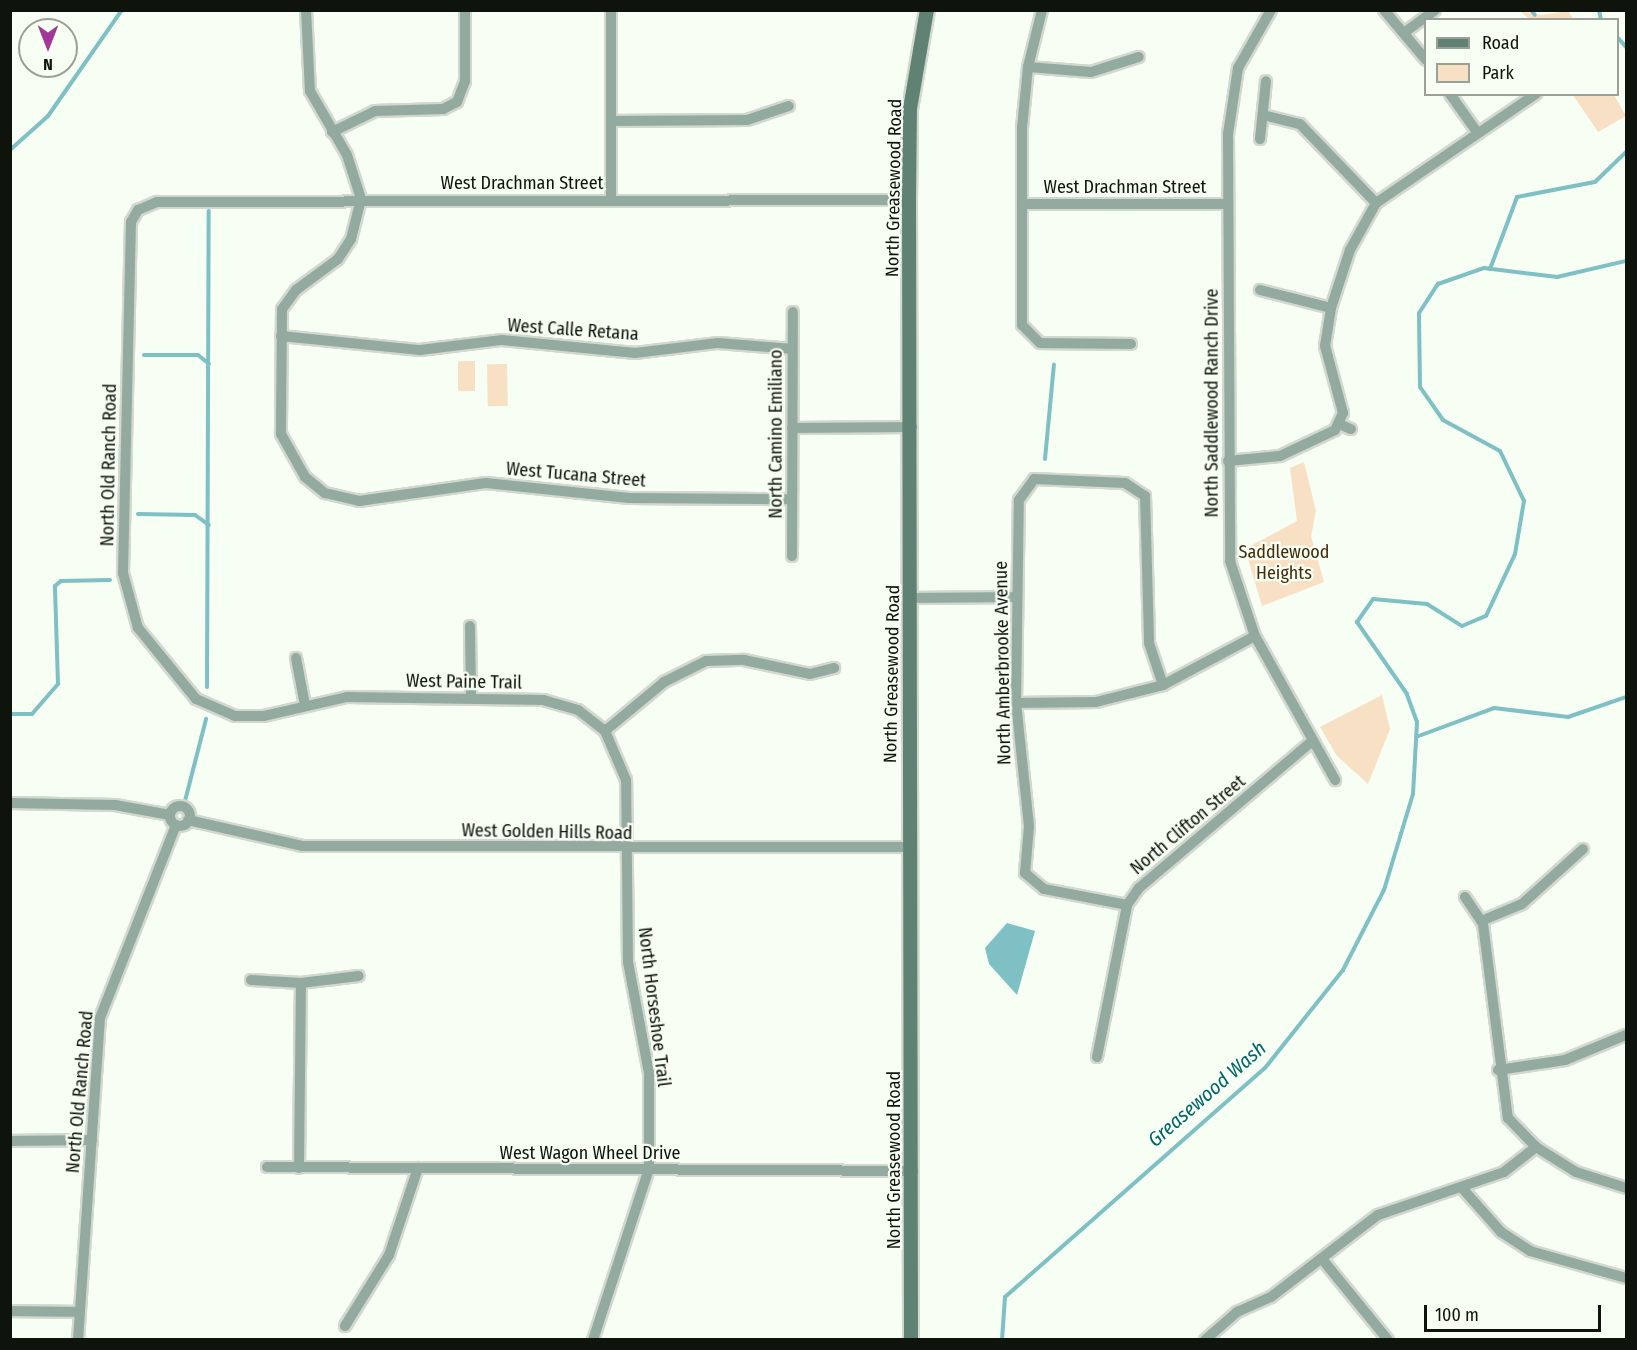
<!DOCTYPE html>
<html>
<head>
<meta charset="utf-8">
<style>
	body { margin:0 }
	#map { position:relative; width:1637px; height:1350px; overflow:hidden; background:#f7fef3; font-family:"Fira Sans Condensed",sans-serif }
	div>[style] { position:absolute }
	.green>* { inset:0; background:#f8e0c5; transform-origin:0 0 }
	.water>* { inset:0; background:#7ec0c4 }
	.stream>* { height:4px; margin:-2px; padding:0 2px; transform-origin:2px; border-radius:2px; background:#7ec0c4 }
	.roads { filter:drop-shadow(2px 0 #d2d8ce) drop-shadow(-2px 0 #d2d8ce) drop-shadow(0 2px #d2d8ce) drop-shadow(0 -2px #d2d8ce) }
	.street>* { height:10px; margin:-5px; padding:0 5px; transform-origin:5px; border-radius:5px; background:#92aaa0 }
	.street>.ring { margin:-5px; padding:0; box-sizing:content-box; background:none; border:10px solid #92aaa0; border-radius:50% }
	.secondary>* { height:14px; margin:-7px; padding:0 7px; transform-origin:7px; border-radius:7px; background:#5f8274 }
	span { translate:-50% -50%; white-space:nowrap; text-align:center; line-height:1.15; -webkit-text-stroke:4.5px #f7fef3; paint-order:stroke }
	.street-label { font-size:18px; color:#0e130c }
	.park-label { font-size:18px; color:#442b0a }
	.water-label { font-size:20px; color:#006469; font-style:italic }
	.frame { position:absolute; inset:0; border:12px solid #0e130c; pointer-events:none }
	.legend { position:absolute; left:1424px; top:18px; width:195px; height:78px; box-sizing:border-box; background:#f7fef3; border:2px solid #9aa097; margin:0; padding:8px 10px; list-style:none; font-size:18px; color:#0e130c }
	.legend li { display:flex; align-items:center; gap:12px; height:30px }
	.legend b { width:30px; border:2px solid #9aa097 }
	.north { position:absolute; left:18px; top:18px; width:60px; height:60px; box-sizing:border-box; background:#f7fef3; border:2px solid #9aa097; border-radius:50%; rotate:180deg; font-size:16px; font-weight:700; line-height:24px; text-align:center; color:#0e130c }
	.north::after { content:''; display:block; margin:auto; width:21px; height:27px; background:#a33797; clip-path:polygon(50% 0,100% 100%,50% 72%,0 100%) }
	.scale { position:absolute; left:1424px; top:1305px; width:177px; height:27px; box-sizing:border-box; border:3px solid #0e130c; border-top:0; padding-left:8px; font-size:18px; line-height:21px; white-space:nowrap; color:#0e130c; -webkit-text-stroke:4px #f7fef3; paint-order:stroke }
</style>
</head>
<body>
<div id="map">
	<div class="green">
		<div style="clip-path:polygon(1520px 11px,1541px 15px,1568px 11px,1573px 19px,1529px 19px)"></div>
		<div style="clip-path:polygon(1573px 95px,1614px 95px,1626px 116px,1598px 132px)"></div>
		<div style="left:458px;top:361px;width:17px;height:30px"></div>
		<div style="left:507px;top:364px;width:42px;height:20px;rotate:89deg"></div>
		<div style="clip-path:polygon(1304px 462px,1316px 511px,1311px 536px,1324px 582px,1262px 606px,1245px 549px,1297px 521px,1290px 468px)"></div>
		<div style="clip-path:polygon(1382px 695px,1390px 729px,1368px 784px,1337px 756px,1320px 727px)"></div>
	</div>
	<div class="water">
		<div style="clip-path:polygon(1007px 923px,1035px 931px,1017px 995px,989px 964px,985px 948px)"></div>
	</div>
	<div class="stream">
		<div style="left:1531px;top:10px;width:6px;rotate:51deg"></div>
		<div style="left:1599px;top:10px;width:10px;rotate:79deg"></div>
		<div style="left:1618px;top:38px;width:12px;rotate:48deg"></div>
		<div style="left:10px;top:150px;width:51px;rotate:-41.8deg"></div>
		<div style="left:48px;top:116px;width:129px;rotate:-55.1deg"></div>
		<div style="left:1490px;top:269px;width:77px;rotate:-69.4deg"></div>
		<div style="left:1517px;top:197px;width:79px;rotate:-10.9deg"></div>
		<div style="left:1595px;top:182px;width:43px;rotate:-44.1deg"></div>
		<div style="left:144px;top:355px;width:54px"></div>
		<div style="left:198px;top:355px;width:14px;rotate:39deg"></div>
		<div style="left:1045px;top:459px;width:95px;rotate:-84.6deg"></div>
		<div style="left:138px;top:514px;width:57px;rotate:1deg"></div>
		<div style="left:195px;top:515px;width:17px;rotate:36deg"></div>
		<div style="left:207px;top:687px;width:476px;rotate:-89.8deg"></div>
		<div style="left:10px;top:714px;width:22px"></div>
		<div style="left:32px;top:714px;width:40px;rotate:-49deg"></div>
		<div style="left:58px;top:684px;width:98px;rotate:-91.8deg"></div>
		<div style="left:55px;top:586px;width:8px;rotate:-40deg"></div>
		<div style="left:61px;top:581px;width:49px;rotate:-1.2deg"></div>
		<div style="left:1416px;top:737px;width:83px;rotate:-20.4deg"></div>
		<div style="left:1494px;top:708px;width:75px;rotate:6.9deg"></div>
		<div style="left:1568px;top:717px;width:61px;rotate:-19deg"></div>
		<div style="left:185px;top:801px;width:85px;rotate:-75.6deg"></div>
		<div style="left:1002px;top:1340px;width:43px;rotate:-86deg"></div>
		<div style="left:1005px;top:1297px;width:346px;rotate:-41.4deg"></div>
		<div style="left:1265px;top:1068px;width:125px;rotate:-51.5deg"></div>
		<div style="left:1343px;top:970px;width:90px;rotate:-62.9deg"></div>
		<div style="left:1384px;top:890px;width:100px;rotate:-73.2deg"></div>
		<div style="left:1413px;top:794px;width:72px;rotate:-86.8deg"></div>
		<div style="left:1417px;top:722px;width:30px;rotate:-110deg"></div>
		<div style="left:1407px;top:694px;width:88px;rotate:-124.8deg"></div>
		<div style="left:1357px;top:622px;width:28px;rotate:-55deg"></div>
		<div style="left:1373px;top:599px;width:54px;rotate:5.3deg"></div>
		<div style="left:1427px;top:604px;width:41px;rotate:32.2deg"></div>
		<div style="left:1462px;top:626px;width:26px;rotate:-23deg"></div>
		<div style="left:1486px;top:616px;width:68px;rotate:-64.9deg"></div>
		<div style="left:1515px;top:554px;width:54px;rotate:-80.4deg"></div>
		<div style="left:1524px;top:501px;width:55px;rotate:-115.6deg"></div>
		<div style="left:1500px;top:451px;width:65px;rotate:-151.5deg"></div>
		<div style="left:1443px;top:420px;width:40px;rotate:-124.9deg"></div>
		<div style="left:1420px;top:387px;width:74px;rotate:-90.8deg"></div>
		<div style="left:1419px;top:313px;width:35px;rotate:-57deg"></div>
		<div style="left:1438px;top:284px;width:49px;rotate:-19.2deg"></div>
		<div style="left:1484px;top:268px;width:74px;rotate:7deg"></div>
		<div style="left:1557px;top:277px;width:71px;rotate:-13.1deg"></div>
	</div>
	<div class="roads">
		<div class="street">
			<div style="left:306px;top:10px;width:81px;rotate:87.2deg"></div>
			<div style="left:310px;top:91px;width:74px;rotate:60deg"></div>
			<div style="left:347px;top:155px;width:46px;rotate:72.3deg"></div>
			<div style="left:361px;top:199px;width:41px;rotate:104deg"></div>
			<div style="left:351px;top:239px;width:24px;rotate:123deg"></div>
			<div style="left:338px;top:259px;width:52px;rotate:143.6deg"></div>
			<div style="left:296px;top:290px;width:24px;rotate:126deg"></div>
			<div style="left:282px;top:309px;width:125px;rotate:90.5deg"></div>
			<div style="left:281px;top:434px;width:49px;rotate:60.8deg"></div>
			<div style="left:305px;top:477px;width:26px;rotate:39deg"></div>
			<div style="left:325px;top:493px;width:35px;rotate:13deg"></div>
			<div style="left:359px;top:501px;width:128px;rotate:-8.1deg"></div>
			<div style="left:486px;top:483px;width:144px;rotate:6deg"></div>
			<div style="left:629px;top:498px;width:163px;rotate:0.4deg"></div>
			<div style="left:1042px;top:10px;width:59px;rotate:103.8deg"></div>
			<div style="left:1028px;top:67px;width:61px;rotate:95.6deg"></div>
			<div style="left:1022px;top:128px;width:197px;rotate:90deg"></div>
			<div style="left:1022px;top:325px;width:25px;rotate:45deg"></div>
			<div style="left:1040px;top:343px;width:91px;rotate:0.6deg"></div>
			<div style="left:1271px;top:10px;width:67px;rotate:119.6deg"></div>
			<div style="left:1238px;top:68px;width:67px;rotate:98.6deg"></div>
			<div style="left:1228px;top:134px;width:427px;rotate:89.7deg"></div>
			<div style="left:1230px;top:561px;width:79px;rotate:71.6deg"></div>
			<div style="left:1255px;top:636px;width:165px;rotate:60.9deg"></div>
			<div style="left:1384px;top:10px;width:65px;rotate:50deg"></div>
			<div style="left:1405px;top:32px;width:37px;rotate:-36deg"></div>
			<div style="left:1028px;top:67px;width:63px;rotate:4.5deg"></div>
			<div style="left:1091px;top:72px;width:50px;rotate:-17.4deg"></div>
			<div style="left:1450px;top:94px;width:47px;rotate:54.6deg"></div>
			<div style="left:1263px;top:115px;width:38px;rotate:14deg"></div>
			<div style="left:1300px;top:124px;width:110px;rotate:46.1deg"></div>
			<div style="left:611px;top:121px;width:136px;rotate:-0.4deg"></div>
			<div style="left:747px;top:120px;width:44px;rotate:-18.4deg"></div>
			<div style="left:332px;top:132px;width:48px;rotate:-26deg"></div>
			<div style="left:375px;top:111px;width:68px;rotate:-1.7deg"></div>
			<div style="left:443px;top:109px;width:16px;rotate:-27deg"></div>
			<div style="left:457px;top:102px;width:22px;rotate:-69deg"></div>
			<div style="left:465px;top:81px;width:71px;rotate:-90deg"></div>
			<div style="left:1260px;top:139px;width:58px;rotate:-84.1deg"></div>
			<div style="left:611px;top:200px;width:190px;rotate:-90deg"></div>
			<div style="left:1022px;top:204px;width:206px"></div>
			<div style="left:1260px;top:290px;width:73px;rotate:14.2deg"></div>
			<div style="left:281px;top:336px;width:140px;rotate:5.8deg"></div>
			<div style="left:420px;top:350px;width:83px;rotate:-7deg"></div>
			<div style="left:502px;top:340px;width:134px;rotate:5.6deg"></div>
			<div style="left:635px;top:353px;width:84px;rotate:-6.9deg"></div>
			<div style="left:718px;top:343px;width:74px;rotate:4.6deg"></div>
			<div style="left:1339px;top:424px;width:13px;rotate:23deg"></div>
			<div style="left:792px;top:428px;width:120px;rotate:-0.5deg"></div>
			<div style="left:1228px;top:461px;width:52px;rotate:-5.5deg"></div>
			<div style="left:1280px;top:456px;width:61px;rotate:-25.3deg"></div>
			<div style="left:1335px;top:430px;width:19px;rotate:-65deg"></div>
			<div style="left:1343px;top:413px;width:69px;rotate:-105deg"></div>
			<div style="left:1325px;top:346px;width:38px;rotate:-81deg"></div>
			<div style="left:1331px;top:308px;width:61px;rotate:-71.9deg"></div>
			<div style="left:1350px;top:250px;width:54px;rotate:-61deg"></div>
			<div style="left:1376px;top:203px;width:194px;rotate:-34.3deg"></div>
			<div style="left:792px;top:556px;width:244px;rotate:-89.8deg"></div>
			<div style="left:912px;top:598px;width:105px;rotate:-0.5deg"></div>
			<div style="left:470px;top:626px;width:72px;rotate:89.2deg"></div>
			<div style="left:296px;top:658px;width:48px;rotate:79.2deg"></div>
			<div style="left:1016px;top:703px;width:80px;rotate:-0.7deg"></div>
			<div style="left:1096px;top:702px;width:69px;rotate:-14.2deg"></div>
			<div style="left:1163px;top:685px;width:104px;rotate:-28deg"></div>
			<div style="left:605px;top:731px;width:77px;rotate:-39.7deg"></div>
			<div style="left:664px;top:682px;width:47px;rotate:-26.6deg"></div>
			<div style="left:706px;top:661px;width:38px;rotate:-2deg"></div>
			<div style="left:744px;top:660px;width:67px;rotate:12deg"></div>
			<div style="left:810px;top:674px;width:25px;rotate:-14deg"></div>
			<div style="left:10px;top:803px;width:105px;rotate:1.1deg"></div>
			<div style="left:115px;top:805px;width:56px;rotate:10.3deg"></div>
			<div class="ring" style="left:170px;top:806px;width:10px;height:10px"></div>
			<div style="left:188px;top:820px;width:117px;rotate:12.8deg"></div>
			<div style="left:302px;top:846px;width:606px;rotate:0.09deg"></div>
			<div style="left:1465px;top:897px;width:32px;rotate:56deg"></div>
			<div style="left:1483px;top:924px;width:196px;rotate:82.7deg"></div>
			<div style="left:1508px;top:1118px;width:40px;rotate:46deg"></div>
			<div style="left:1536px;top:1147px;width:47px;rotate:32deg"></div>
			<div style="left:1576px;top:1172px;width:52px;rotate:17.7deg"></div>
			<div style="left:1127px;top:905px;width:85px;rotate:-169.1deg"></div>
			<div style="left:1044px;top:889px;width:25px;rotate:-140deg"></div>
			<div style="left:1025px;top:873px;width:47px;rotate:-85.1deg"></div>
			<div style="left:1029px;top:826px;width:124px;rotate:-96deg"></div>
			<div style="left:1016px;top:703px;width:203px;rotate:-89.2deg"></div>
			<div style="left:1019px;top:500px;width:26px;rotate:-54deg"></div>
			<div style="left:1034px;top:479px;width:91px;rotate:2.5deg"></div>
			<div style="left:1125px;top:483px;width:24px;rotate:33deg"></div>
			<div style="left:1145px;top:496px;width:147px;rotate:88.4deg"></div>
			<div style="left:1149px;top:643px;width:44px;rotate:71.6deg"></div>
			<div style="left:1481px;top:921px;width:44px;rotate:-22.5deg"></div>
			<div style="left:1522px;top:904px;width:82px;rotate:-42deg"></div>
			<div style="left:251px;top:980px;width:50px;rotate:3.4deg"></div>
			<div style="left:301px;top:983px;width:58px;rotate:-6.9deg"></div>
			<div style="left:1097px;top:1057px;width:155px;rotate:-78.8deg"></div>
			<div style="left:1127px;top:905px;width:21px;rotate:-55deg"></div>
			<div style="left:1139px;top:888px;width:224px;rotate:-40.3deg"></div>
			<div style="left:1498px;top:1070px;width:68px;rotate:-8.5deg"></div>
			<div style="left:1565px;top:1060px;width:66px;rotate:-22.3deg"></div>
			<div style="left:10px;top:1141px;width:82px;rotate:-0.7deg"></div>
			<div style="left:267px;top:1167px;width:646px;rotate:0.35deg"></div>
			<div style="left:299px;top:1168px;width:185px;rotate:-89.4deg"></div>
			<div style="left:1462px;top:1188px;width:59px;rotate:48.4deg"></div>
			<div style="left:1501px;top:1232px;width:35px;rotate:33deg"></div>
			<div style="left:1530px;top:1251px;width:100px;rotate:15.7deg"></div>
			<div style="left:1322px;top:1259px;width:104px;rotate:50.8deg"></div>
			<div style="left:10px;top:1311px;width:70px;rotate:0.8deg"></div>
			<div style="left:345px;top:1326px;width:84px;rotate:-58.2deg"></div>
			<div style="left:389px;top:1255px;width:92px;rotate:-71.6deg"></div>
			<div style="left:78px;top:1340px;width:323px;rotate:-86.1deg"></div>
			<div style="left:100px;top:1018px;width:207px;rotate:-68.5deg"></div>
			<div style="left:593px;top:1340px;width:180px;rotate:-71.9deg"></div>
			<div style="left:649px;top:1169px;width:96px;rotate:-90deg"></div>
			<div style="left:649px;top:1073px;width:113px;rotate:-100.7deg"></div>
			<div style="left:628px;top:962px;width:182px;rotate:-90.6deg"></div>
			<div style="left:626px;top:780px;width:53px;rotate:-113.2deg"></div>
			<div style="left:605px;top:731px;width:34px;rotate:-142deg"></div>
			<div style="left:578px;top:710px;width:35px;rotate:-164deg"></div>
			<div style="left:544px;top:700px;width:197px;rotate:-179.1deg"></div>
			<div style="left:347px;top:697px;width:85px;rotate:167.1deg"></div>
			<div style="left:264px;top:716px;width:29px;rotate:180deg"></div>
			<div style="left:235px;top:716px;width:43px;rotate:-156.4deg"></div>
			<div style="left:196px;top:699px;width:92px;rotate:-129.2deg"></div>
			<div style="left:138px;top:628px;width:57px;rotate:-105.3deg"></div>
			<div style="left:123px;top:573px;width:351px;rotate:-88.7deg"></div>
			<div style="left:131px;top:222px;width:14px;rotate:-60deg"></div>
			<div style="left:138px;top:210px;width:21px;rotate:-23deg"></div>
			<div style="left:157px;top:202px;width:752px;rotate:-0.15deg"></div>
			<div style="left:1205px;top:1340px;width:43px;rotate:-41.2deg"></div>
			<div style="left:1237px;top:1312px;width:37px;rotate:-24deg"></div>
			<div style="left:1271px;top:1297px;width:135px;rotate:-37.5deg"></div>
			<div style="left:1378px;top:1215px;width:133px;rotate:-18.8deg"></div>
			<div style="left:1504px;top:1172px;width:41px;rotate:-38deg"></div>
		</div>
		<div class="secondary">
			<div style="left:911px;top:1340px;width:1140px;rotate:-90.1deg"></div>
			<div style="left:909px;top:200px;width:91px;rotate:-89.4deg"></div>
			<div style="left:910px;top:109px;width:100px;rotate:-80.3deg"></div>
		</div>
	</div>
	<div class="street-label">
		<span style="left:522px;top:183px">West Drachman Street</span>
		<span style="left:1125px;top:187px">West Drachman Street</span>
		<span style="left:894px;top:188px;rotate:-89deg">North Greasewood Road</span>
		<span style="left:573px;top:330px;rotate:4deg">West Calle Retana</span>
		<span style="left:1212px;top:403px;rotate:-90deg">North Saddlewood Ranch Drive</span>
		<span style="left:776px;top:434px;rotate:-90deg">North Camino Emiliano</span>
		<span style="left:109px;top:465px;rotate:-89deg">North Old Ranch Road</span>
		<span style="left:576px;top:475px;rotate:5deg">West Tucana Street</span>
		<span style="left:1003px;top:663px;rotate:-91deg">North Amberbrooke Avenue</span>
		<span style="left:892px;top:674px;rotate:-89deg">North Greasewood Road</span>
		<span style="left:464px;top:682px;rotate:1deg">West Paine Trail</span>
		<span style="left:1188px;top:825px;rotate:-40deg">North Clifton Street</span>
		<span style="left:547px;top:832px;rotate:1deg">West Golden Hills Road</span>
		<span style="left:654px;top:1007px;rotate:83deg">North Horseshoe Trail</span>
		<span style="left:80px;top:1092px;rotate:-85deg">North Old Ranch Road</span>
		<span style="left:590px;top:1153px">West Wagon Wheel Drive</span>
		<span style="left:894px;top:1160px;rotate:-90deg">North Greasewood Road</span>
	</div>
	<div class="park-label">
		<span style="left:1284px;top:563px">Saddlewood<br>Heights</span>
	</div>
	<div class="water-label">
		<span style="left:1207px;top:1094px;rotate:-41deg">Greasewood Wash</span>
	</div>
	<div class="frame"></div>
	<ul class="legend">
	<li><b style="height:8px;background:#5f8274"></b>Road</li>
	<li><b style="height:16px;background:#f8e0c5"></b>Park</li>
	</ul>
	<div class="north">N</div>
	<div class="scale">100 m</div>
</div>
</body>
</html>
